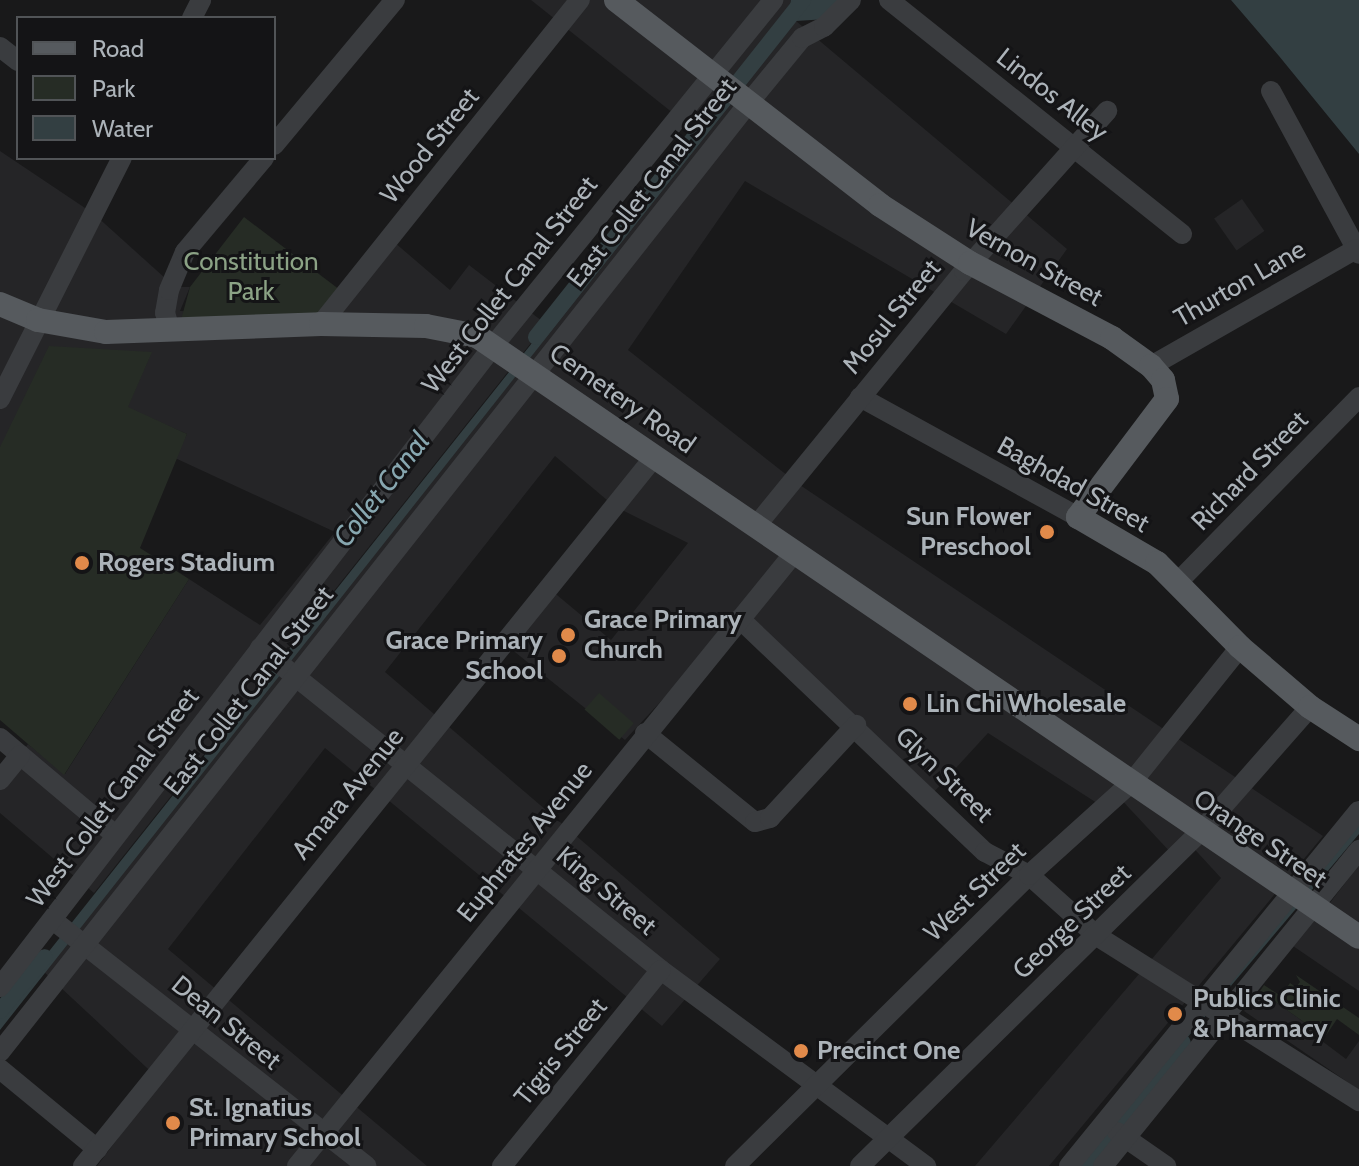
<!DOCTYPE html>
<html>
<head>
<meta charset="utf-8">
<style>
	body { margin:0 }
	#map { position:relative; width:1359px; height:1166px; overflow:hidden; background:#19191a; font-family:Cabin,sans-serif }
	div>[style] { position:absolute }
	.built>* { inset:0; background:#252527; transform-origin:0 0 }
	.green>* { inset:0; background:#262c25; transform-origin:0 0 }
	.water>* { inset:0; background:#333f42 }
	.canal>* { height:16px; margin:-8px; padding:0 8px; transform-origin:8px; border-radius:8px; background:#333f42 }
	.minor>* { height:20px; margin:-10px; padding:0 10px; transform-origin:10px; border-radius:10px; background:#3a3c3f }
	.major>* { height:24px; margin:-12px; padding:0 12px; transform-origin:12px; border-radius:12px; background:#565a5e }
	.dots>* { width:22px; height:22px; translate:-50% -50%; box-sizing:border-box; border:4px solid #141416; border-radius:50% }
	span { translate:-50% -50%; white-space:nowrap; text-align:center; line-height:1.15; -webkit-text-stroke:6px #141416; paint-order:stroke }
	.street-label { font-size:26px; color:#acb3b9 }
	.park-label { font-size:26px; color:#8ba285 }
	.poi-label { font-size:26px; color:#acb3b9; font-weight:700 }
	.right { translate:-100% -50%; text-align:right }
	.left { translate:0 -50%; text-align:left }
	.water-label { font-size:28px; color:#87a7b0; font-style:italic }
	.legend { position:absolute; left:16px; top:16px; width:260px; height:144px; box-sizing:border-box; background:#141416; border:2px solid #515457; margin:0; padding:10px 14px; list-style:none; font-size:24px; color:#acb3b9 }
	.legend li { display:flex; align-items:center; gap:16px; height:40px }
	.legend b { width:40px; border:2px solid #515457 }
</style>
</head>
<body>
<div id="map">
	<div class="built">
		<div style="clip-path:polygon(531px 0,791px 0,787px 19px,698px 133px)"></div>
		<div style="clip-path:polygon(796px 21px,1067px 249px,1006px 334px,745px 181px,628px 350px,797px 483px,1323px 836px,1049px 1166px,975px 1166px,1221px 878px,1187px 841px,1173px 855px,1116px 794px,1100px 805px,988px 733px,933px 793px,739px 617px,625px 740px,506px 645px,551px 590px,611px 640px,688px 543px,614px 506px,555px 456px,385px 672px,720px 959px,662px 1026px,325px 748px,168px 949px,427px 1166px,97px 1166px,161px 1081px,44px 972px)"></div>
		<div style="clip-path:polygon(0 151px,94px 214px,175px 287px,190px 287px,180px 311px,321px 315px,387px 236px,450px 290px,469px 265px,546px 324px,94px 893px,0 813px,0 782px,28px 744px,65px 774px,189px 579px,260px 625px,335px 532px,175px 458px,187px 434px,127px 408px,151px 353px,0 447px)"></div>
		<div style="left:1242px;top:199px;width:39px;height:34px;rotate:55deg"></div>
		<div style="clip-path:polygon(1359px 865px,1359px 927px,1329px 904px)"></div>
		<div style="clip-path:polygon(1312px 918px,1359px 948px,1359px 991px,1293px 946px)"></div>
		<div style="clip-path:polygon(1260px 991px,1325px 1037px,1322px 1041px,1346px 1059px,1359px 1041px,1359px 1090px,1244px 1011px)"></div>
	</div>
	<div class="green">
		<div style="clip-path:polygon(244px 217px,340px 290px,321px 315px,181px 320px,190px 287px)"></div>
		<div style="clip-path:polygon(49px 346px,152px 352px,128px 407px,187px 434px,140px 548px,189px 579px,64px 775px,0 720px,0 447px)"></div>
		<div style="left:599px;top:693px;width:46px;height:22px;rotate:41deg"></div>
		<div style="clip-path:polygon(1296px 975px,1359px 1018px,1359px 1035px,1337px 1019px,1325px 1037px,1260px 991px,1264px 985px,1281px 996px,1290px 983px,1296px 987px,1300px 982px)"></div>
	</div>
	<div class="water">
		<div style="clip-path:polygon(791px 0,843px 0,827px 19px,796px 21px,0 1030px,0 1013px,721px 105px,787px 19px)"></div>
		<div style="clip-path:polygon(1231px 0,1359px 0,1359px 154px,1279px 56px)"></div>
		<div style="clip-path:polygon(1359px 823px,1359px 834px,1079px 1166px)"></div>
	</div>
	<div class="canal">
		<div style="left:536px;top:337px;width:430px;rotate:-51.6deg"></div>
		<div style="left:0;top:1011px;width:70px;rotate:-50.2deg"></div>
		<div style="left:1086px;top:1166px;width:157px;rotate:-52deg"></div>
	</div>
	<div class="minor">
		<div style="left:889px;top:0;width:375px;rotate:38.6deg"></div>
		<div style="left:192px;top:18px;width:20px;rotate:-63deg"></div>
		<div style="left:0;top:47px;width:23px;rotate:38deg"></div>
		<div style="left:1271px;top:91px;width:185px;rotate:61.6deg"></div>
		<div style="left:274px;top:145px;width:189px;rotate:-50.2deg"></div>
		<div style="left:321px;top:324px;width:415px;rotate:-51.4deg"></div>
		<div style="left:170px;top:330px;width:18px;rotate:-106deg"></div>
		<div style="left:165px;top:313px;width:23px;rotate:-80deg"></div>
		<div style="left:169px;top:290px;width:41px;rotate:-67.2deg"></div>
		<div style="left:185px;top:252px;width:123px;rotate:-50deg"></div>
		<div style="left:1151px;top:366px;width:236px;rotate:-29.7deg"></div>
		<div style="left:860px;top:397px;width:249px;rotate:28.8deg"></div>
		<div style="left:0;top:399px;width:270px;rotate:-63.2deg"></div>
		<div style="left:756px;top:526px;width:329px;rotate:-50.8deg"></div>
		<div style="left:964px;top:271px;width:215px;rotate:-48.2deg"></div>
		<div style="left:1178px;top:582px;width:259px;rotate:-45.6deg"></div>
		<div style="left:740px;top:619px;width:338px;rotate:43.6deg"></div>
		<div style="left:985px;top:852px;width:50px;rotate:27.6deg"></div>
		<div style="left:1029px;top:875px;width:91px;rotate:41.9deg"></div>
		<div style="left:1097px;top:936px;width:310px;rotate:32.2deg"></div>
		<div style="left:260px;top:648px;width:514px;rotate:38.76deg"></div>
		<div style="left:661px;top:970px;width:330px;rotate:36.5deg"></div>
		<div style="left:645px;top:733px;width:141px;rotate:39deg"></div>
		<div style="left:755px;top:822px;width:16px;rotate:-15deg"></div>
		<div style="left:770px;top:818px;width:127px;rotate:-47.2deg"></div>
		<div style="left:0;top:738px;width:149px;rotate:40.1deg"></div>
		<div style="left:0;top:780px;width:32px;rotate:-51deg"></div>
		<div style="left:54px;top:921px;width:397px;rotate:38.1deg"></div>
		<div style="left:0;top:987px;width:810px;rotate:-52.42deg"></div>
		<div style="left:494px;top:345px;width:444px;rotate:-51deg"></div>
		<div style="left:0;top:1052px;width:1206px;rotate:-51.73deg"></div>
		<div style="left:747px;top:105px;width:87px;rotate:-50.6deg"></div>
		<div style="left:802px;top:38px;width:25px;rotate:-27deg"></div>
		<div style="left:824px;top:27px;width:38px;rotate:-45deg"></div>
		<div style="left:0;top:1069px;width:126px;rotate:39.5deg"></div>
		<div style="left:1117px;top:1132px;width:60px;rotate:34.8deg"></div>
		<div style="left:83px;top:1166px;width:912px;rotate:-51.14deg"></div>
		<div style="left:297px;top:1166px;width:791px;rotate:-50.96deg"></div>
		<div style="left:502px;top:1166px;width:252px;rotate:-51deg"></div>
		<div style="left:735px;top:1166px;width:414px;rotate:-44.7deg"></div>
		<div style="left:1029px;top:875px;width:139px;rotate:-42.1deg"></div>
		<div style="left:1132px;top:782px;width:173px;rotate:-51.3deg"></div>
		<div style="left:860px;top:1166px;width:479px;rotate:-44.5deg"></div>
		<div style="left:1202px;top:830px;width:164px;rotate:-48.7deg"></div>
		<div style="left:1069px;top:1166px;width:458px;rotate:-50.8deg"></div>
		<div style="left:1103px;top:1166px;width:407px;rotate:-51deg"></div>
	</div>
	<div class="major">
		<div style="left:616px;top:0;width:334px;rotate:37.8deg"></div>
		<div style="left:880px;top:205px;width:107px;rotate:32.8deg"></div>
		<div style="left:970px;top:263px;width:161px;rotate:27.8deg"></div>
		<div style="left:1112px;top:338px;width:48px;rotate:35.7deg"></div>
		<div style="left:1151px;top:366px;width:18px;rotate:49deg"></div>
		<div style="left:1163px;top:380px;width:19px;rotate:78deg"></div>
		<div style="left:1167px;top:399px;width:148px;rotate:127deg"></div>
		<div style="left:1078px;top:517px;width:91px;rotate:30.2deg"></div>
		<div style="left:1157px;top:563px;width:118px;rotate:45.3deg"></div>
		<div style="left:1240px;top:647px;width:92px;rotate:40.6deg"></div>
		<div style="left:1310px;top:707px;width:59px;rotate:33.1deg"></div>
		<div style="left:0;top:304px;width:41px;rotate:22.8deg"></div>
		<div style="left:38px;top:320px;width:69px;rotate:10deg"></div>
		<div style="left:106px;top:332px;width:215px;rotate:-2.1deg"></div>
		<div style="left:321px;top:324px;width:105px;rotate:1.1deg"></div>
		<div style="left:426px;top:326px;width:52px;rotate:11.1deg"></div>
		<div style="left:477px;top:336px;width:1067px;rotate:34.27deg"></div>
	</div>
	<div class="dots">
		<div style="left:1047px;top:532px;background:#e18a4a"></div>
		<div style="left:82px;top:563px;background:#e18a4a"></div>
		<div style="left:568px;top:635px;background:#e18a4a"></div>
		<div style="left:559px;top:656px;background:#e18a4a"></div>
		<div style="left:910px;top:704px;background:#e18a4a"></div>
		<div style="left:1175px;top:1014px;background:#e18a4a"></div>
		<div style="left:801px;top:1051px;background:#e18a4a"></div>
		<div style="left:173px;top:1123px;background:#e18a4a"></div>
	</div>
	<div class="street-label">
		<span style="left:1052px;top:95px;rotate:38deg">Lindos Alley</span>
		<span style="left:430px;top:146px;rotate:-51deg">Wood Street</span>
		<span style="left:652px;top:183px;rotate:-52deg">East Collet Canal Street</span>
		<span style="left:1034px;top:263px;rotate:29deg">Vernon Street</span>
		<span style="left:1240px;top:284px;rotate:-30deg">Thurton Lane</span>
		<span style="left:510px;top:285px;rotate:-52deg">West Collet Canal Street</span>
		<span style="left:892px;top:317px;rotate:-51deg">Mosul Street</span>
		<span style="left:622px;top:399px;rotate:35deg">Cemetery Road</span>
		<span style="left:1250px;top:471px;rotate:-46deg">Richard Street</span>
		<span style="left:1073px;top:485px;rotate:29deg">Baghdad Street</span>
		<span style="left:249px;top:691px;rotate:-52deg">East Collet Canal Street</span>
		<span style="left:944px;top:775px;rotate:44deg">Glyn Street</span>
		<span style="left:348px;top:794px;rotate:-51deg">Amara Avenue</span>
		<span style="left:113px;top:798px;rotate:-53deg">West Collet Canal Street</span>
		<span style="left:1260px;top:839px;rotate:34deg">Orange Street</span>
		<span style="left:525px;top:842px;rotate:-51deg">Euphrates Avenue</span>
		<span style="left:606px;top:891px;rotate:40deg">King Street</span>
		<span style="left:975px;top:892px;rotate:-44deg">West Street</span>
		<span style="left:1072px;top:922px;rotate:-44deg">George Street</span>
		<span style="left:226px;top:1023px;rotate:39deg">Dean Street</span>
		<span style="left:561px;top:1052px;rotate:-51deg">Tigris Street</span>
	</div>
	<div class="park-label">
		<span style="left:251px;top:277px">Constitution<br>Park</span>
	</div>
	<div class="poi-label">
		<span class="right" style="left:1031px;top:532px">Sun Flower<br>Preschool</span>
		<span class="left" style="left:98px;top:563px">Rogers Stadium</span>
		<span class="left" style="left:584px;top:635px">Grace Primary<br>Church</span>
		<span class="right" style="left:543px;top:656px">Grace Primary<br>School</span>
		<span class="left" style="left:926px;top:704px">Lin Chi Wholesale</span>
		<span class="left" style="left:1193px;top:1014px">Publics Clinic<br>&amp; Pharmacy</span>
		<span class="left" style="left:817px;top:1051px">Precinct One</span>
		<span class="left" style="left:189px;top:1123px">St. Ignatius<br>Primary School</span>
	</div>
	<div class="water-label">
		<span style="left:381px;top:489px;rotate:-52deg">Collet Canal</span>
	</div>
	<ul class="legend">
	<li><b style="height:10px;background:#565a5e"></b>Road</li>
	<li><b style="height:22px;background:#262c25"></b>Park</li>
	<li><b style="height:22px;background:#333f42"></b>Water</li>
	</ul>
</div>
</body>
</html>
